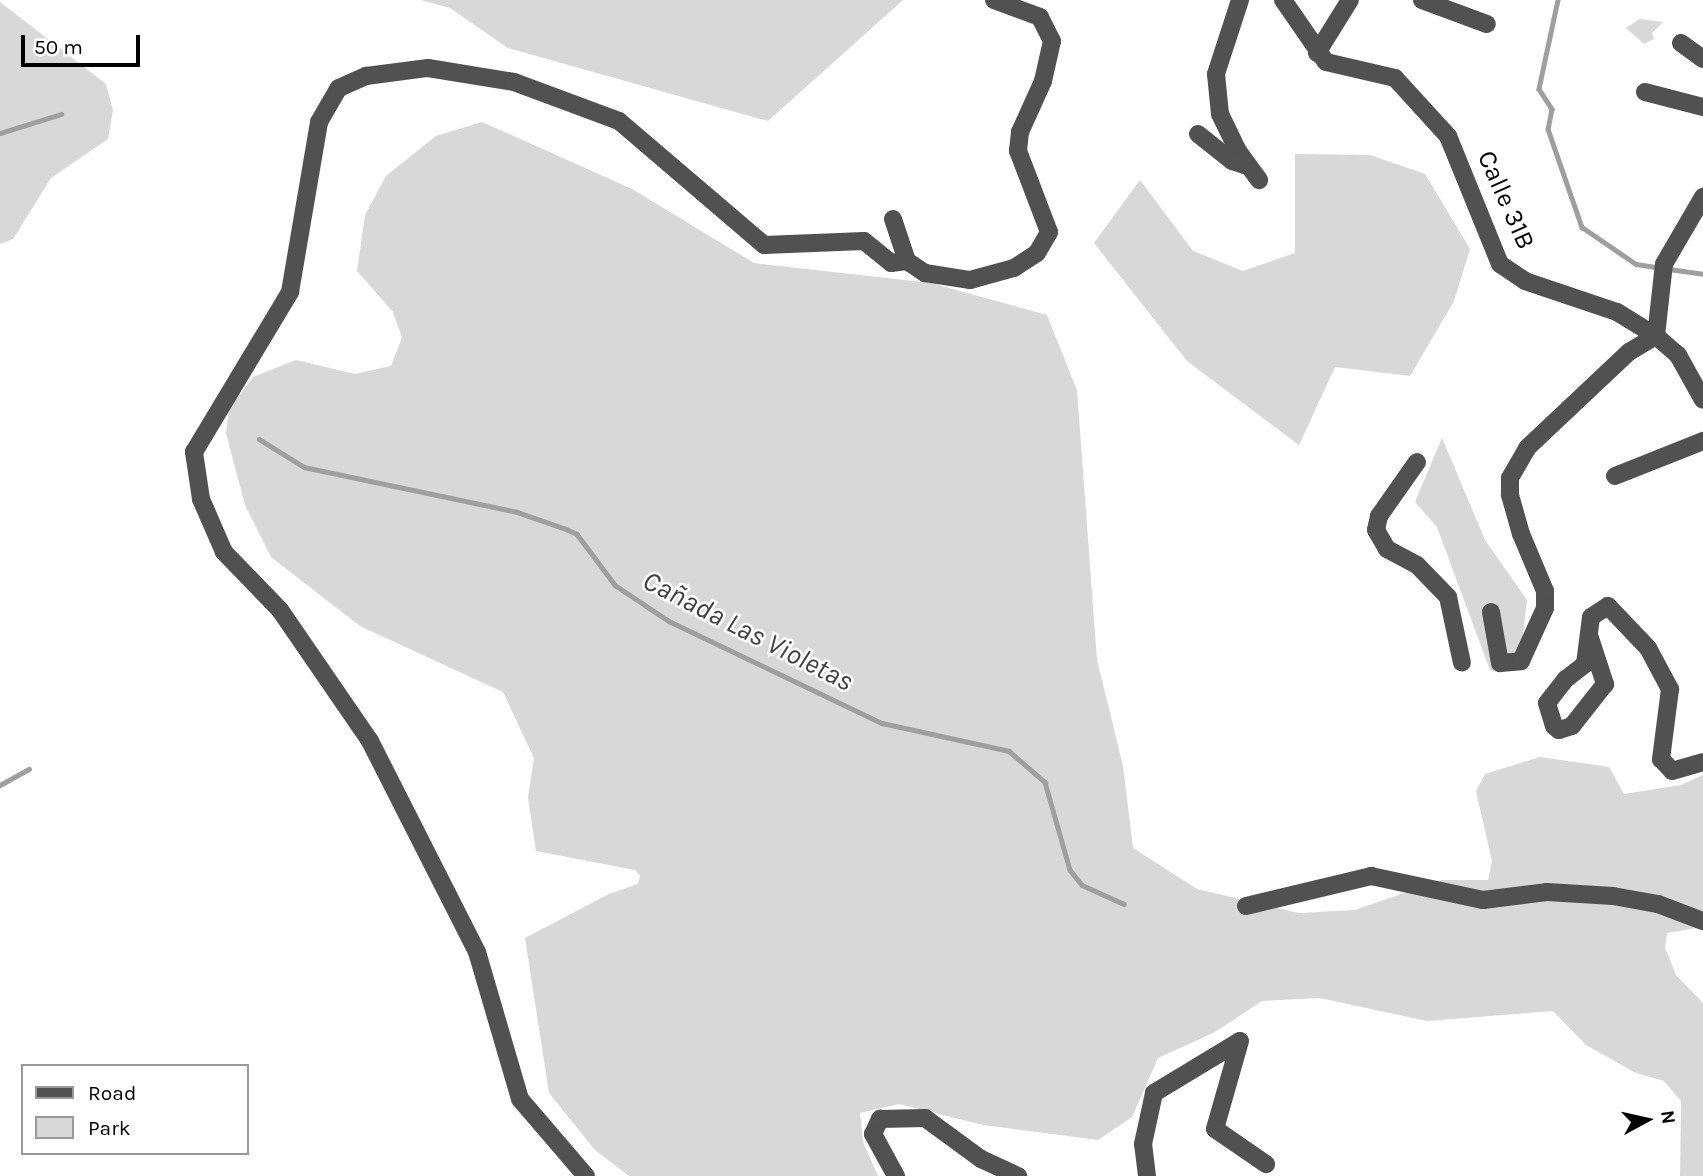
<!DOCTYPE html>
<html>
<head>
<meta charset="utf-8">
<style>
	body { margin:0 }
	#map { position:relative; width:1703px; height:1176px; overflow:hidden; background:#fff; font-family:Karla,sans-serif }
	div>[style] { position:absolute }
	.green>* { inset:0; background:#d8d8d8 }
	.stream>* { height:4.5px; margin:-2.25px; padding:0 2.25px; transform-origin:2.25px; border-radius:2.25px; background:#9f9f9f }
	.minor>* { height:18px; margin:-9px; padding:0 9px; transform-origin:9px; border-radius:9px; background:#515151 }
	span { translate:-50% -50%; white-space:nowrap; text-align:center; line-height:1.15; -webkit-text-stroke:5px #fff; paint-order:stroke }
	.street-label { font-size:26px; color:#000 }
	.water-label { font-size:28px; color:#404040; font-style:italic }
	.legend { position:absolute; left:21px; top:1064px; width:228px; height:91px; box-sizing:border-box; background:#fff; border:2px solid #999; margin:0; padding:9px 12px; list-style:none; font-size:21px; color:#000 }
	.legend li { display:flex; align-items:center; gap:14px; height:35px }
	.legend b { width:35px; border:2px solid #999 }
	.north { position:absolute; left:1612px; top:1085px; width:70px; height:70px; -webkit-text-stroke:5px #fff; paint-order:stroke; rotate:82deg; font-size:19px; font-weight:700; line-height:28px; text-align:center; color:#000 }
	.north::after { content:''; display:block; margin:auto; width:24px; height:32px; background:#000; clip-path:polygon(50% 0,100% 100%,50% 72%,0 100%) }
	.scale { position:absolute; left:21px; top:35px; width:119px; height:32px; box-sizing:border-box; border:4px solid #000; border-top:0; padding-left:9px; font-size:21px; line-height:24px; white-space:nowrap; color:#000; -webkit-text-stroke:5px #fff; paint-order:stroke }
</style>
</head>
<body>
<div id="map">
	<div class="green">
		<div style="clip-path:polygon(421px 0,903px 0,768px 121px,508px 48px,450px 8px)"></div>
		<div style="clip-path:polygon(0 2px,106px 84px,113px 110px,108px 139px,51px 178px,13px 239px,0 244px)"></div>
		<div style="clip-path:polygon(1640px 19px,1663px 22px,1652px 33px,1654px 39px,1644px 44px,1626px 28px)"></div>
		<div style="clip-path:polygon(482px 122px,632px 189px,754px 263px,931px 283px,1047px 315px,1077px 390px,1097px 660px,1123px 766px,1133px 848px,1197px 889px,1299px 913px,1355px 910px,1442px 880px,1488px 880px,1492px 861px,1476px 791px,1485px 774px,1540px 757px,1609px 767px,1624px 794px,1681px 785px,1703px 775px,1703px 927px,1667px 933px,1665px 948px,1676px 975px,1703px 1003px,1703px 1176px,1680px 1176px,1681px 1101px,1664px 1081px,1636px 1073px,1586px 1045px,1553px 1011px,1427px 1021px,1320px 998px,1262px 1001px,1215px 1032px,1158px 1058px,1132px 1117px,1098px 1140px,983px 1125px,899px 1104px,860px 1113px,863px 1142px,878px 1176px,629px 1176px,595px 1150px,549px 1093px,525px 938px,609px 894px,638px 884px,640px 876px,635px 870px,536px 851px,528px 798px,534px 758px,503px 692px,360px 626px,271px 557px,245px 505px,226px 433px,229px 409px,253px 377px,296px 360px,355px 374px,391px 366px,402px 338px,393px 312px,357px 271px,365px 215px,386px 176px,436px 136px)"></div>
		<div style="clip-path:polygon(1295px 154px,1370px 155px,1425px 174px,1470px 249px,1454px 301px,1410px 376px,1335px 367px,1299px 445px,1187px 361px,1094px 243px,1140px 180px,1193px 251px,1243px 271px,1295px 253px)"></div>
		<div style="clip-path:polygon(1442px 438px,1485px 540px,1527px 600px,1519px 670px,1490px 670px,1437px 527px,1415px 502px)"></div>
	</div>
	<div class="stream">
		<div style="left:1558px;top:0;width:91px;rotate:102.1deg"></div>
		<div style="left:1539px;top:89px;width:24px;rotate:57deg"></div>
		<div style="left:1552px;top:109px;width:20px;rotate:101deg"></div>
		<div style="left:1548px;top:129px;width:104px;rotate:70.9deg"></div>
		<div style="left:1582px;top:227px;width:65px;rotate:34.4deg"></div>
		<div style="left:1636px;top:264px;width:24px;rotate:9deg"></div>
		<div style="left:0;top:133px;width:64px;rotate:-17.3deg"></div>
		<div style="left:1669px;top:269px;width:34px;rotate:8deg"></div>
		<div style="left:259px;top:439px;width:53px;rotate:31.9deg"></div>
		<div style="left:304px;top:467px;width:218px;rotate:11.9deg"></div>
		<div style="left:517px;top:512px;width:52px;rotate:19.1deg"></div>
		<div style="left:566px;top:529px;width:12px;rotate:24deg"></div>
		<div style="left:577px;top:534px;width:64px;rotate:53.3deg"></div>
		<div style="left:615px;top:585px;width:65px;rotate:33.7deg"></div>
		<div style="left:669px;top:621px;width:236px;rotate:25.6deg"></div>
		<div style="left:882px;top:723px;width:130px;rotate:12.4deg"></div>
		<div style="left:1009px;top:751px;width:48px;rotate:40.7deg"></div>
		<div style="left:1045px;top:782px;width:91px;rotate:74.1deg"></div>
		<div style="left:1070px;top:870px;width:19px;rotate:51deg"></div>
		<div style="left:1082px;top:885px;width:46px;rotate:24.3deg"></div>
		<div style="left:0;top:785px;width:33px;rotate:-29deg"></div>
	</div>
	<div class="minor">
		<div style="left:1240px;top:0;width:78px;rotate:108deg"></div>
		<div style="left:1216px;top:74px;width:40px;rotate:84.3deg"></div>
		<div style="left:1220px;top:114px;width:41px;rotate:64.1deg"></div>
		<div style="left:1238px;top:151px;width:36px;rotate:54deg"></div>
		<div style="left:1283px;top:0;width:75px;rotate:55.3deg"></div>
		<div style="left:1326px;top:62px;width:71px;rotate:13.1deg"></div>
		<div style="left:1395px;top:78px;width:79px;rotate:47.6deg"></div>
		<div style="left:1448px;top:136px;width:138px;rotate:67.9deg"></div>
		<div style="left:1500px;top:264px;width:30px;rotate:34deg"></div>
		<div style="left:1525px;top:281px;width:97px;rotate:18.6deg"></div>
		<div style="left:1617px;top:312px;width:46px;rotate:31.6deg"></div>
		<div style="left:1656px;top:336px;width:29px;rotate:41deg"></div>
		<div style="left:1678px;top:355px;width:51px;rotate:60.9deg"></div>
		<div style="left:1422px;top:0;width:69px;rotate:20.3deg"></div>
		<div style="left:1681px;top:43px;width:27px;rotate:36deg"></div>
		<div style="left:1317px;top:53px;width:62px;rotate:-58.1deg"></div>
		<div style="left:1645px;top:92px;width:60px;rotate:14.5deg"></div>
		<div style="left:1198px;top:134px;width:43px;rotate:38.5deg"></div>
		<div style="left:1232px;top:161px;width:16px;rotate:18deg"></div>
		<div style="left:893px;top:219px;width:44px;rotate:71.6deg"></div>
		<div style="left:907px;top:261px;width:22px;rotate:34deg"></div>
		<div style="left:925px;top:273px;width:46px;rotate:8.8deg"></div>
		<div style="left:970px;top:280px;width:46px;rotate:-15.3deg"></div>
		<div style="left:1014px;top:268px;width:27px;rotate:-33deg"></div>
		<div style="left:1037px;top:253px;width:24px;rotate:-60deg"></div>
		<div style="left:1049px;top:232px;width:87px;rotate:-110.9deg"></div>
		<div style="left:1018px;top:151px;width:19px;rotate:-84deg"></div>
		<div style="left:1020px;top:132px;width:56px;rotate:-65.7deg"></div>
		<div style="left:1043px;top:81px;width:41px;rotate:-77.3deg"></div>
		<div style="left:1052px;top:41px;width:27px;rotate:-117deg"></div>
		<div style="left:1040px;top:17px;width:49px;rotate:-159.7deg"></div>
		<div style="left:1417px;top:462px;width:66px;rotate:125.1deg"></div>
		<div style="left:1379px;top:516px;width:14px;rotate:102deg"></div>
		<div style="left:1376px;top:530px;width:22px;rotate:60deg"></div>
		<div style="left:1387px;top:549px;width:34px;rotate:28deg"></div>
		<div style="left:1417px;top:565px;width:45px;rotate:45.9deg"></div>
		<div style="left:1448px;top:597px;width:67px;rotate:78deg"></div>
		<div style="left:1615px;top:476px;width:95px;rotate:-21.7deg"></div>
		<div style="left:1491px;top:612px;width:52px;rotate:80deg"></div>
		<div style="left:1500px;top:663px;width:21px;rotate:-5deg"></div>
		<div style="left:1521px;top:661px;width:58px;rotate:-65.6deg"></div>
		<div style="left:1545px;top:608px;width:17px;rotate:-90deg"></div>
		<div style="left:1545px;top:591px;width:62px;rotate:-112.8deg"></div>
		<div style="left:1521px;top:534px;width:41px;rotate:-105.8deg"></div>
		<div style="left:1510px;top:495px;width:17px;rotate:-90deg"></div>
		<div style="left:1510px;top:478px;width:34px;rotate:-60deg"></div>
		<div style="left:1527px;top:448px;width:140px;rotate:-43.3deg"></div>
		<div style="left:1629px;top:352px;width:31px;rotate:-31deg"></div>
		<div style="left:1656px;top:336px;width:72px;rotate:-83.7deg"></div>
		<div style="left:1664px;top:264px;width:78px;rotate:-59.8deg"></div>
		<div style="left:1589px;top:635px;width:52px;rotate:71.9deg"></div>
		<div style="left:1605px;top:684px;width:53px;rotate:128.2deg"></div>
		<div style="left:1572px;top:726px;width:14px;rotate:163deg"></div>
		<div style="left:1559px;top:730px;width:6px;rotate:-141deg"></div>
		<div style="left:1554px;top:726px;width:24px;rotate:-107deg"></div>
		<div style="left:1547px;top:703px;width:31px;rotate:-52deg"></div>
		<div style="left:1566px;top:679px;width:24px;rotate:-38deg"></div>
		<div style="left:1585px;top:664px;width:47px;rotate:-82.7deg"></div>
		<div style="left:1591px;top:617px;width:20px;rotate:-33deg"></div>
		<div style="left:1608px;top:606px;width:58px;rotate:46.4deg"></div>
		<div style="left:1648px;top:648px;width:47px;rotate:61.8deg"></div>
		<div style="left:1670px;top:689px;width:71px;rotate:97.3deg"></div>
		<div style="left:1661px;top:759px;width:16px;rotate:47deg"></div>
		<div style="left:1672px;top:771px;width:32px;rotate:-16deg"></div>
		<div style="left:1246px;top:906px;width:129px;rotate:-13.5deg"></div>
		<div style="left:1371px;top:876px;width:115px;rotate:12.1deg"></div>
		<div style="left:1483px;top:900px;width:64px;rotate:-7.1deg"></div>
		<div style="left:1547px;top:892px;width:66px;rotate:3.5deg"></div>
		<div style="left:1613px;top:896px;width:46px;rotate:10.1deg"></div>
		<div style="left:1658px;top:904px;width:48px;rotate:20.7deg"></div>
		<div style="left:586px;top:1176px;width:101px;rotate:-130.6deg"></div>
		<div style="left:520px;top:1099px;width:153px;rotate:-106.3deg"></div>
		<div style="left:477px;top:952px;width:237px;rotate:-116.9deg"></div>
		<div style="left:370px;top:741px;width:159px;rotate:-124.5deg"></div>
		<div style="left:280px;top:610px;width:81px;rotate:-134deg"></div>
		<div style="left:224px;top:552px;width:58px;rotate:-113.5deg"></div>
		<div style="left:201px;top:499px;width:48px;rotate:-98.5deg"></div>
		<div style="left:194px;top:452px;width:187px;rotate:-59deg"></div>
		<div style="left:290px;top:292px;width:172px;rotate:-80.3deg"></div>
		<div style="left:319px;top:122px;width:39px;rotate:-60deg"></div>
		<div style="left:339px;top:88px;width:30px;rotate:-24deg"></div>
		<div style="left:366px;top:76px;width:63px;rotate:-7.4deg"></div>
		<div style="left:428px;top:68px;width:87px;rotate:9.2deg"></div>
		<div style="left:514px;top:82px;width:112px;rotate:20.4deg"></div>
		<div style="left:619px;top:121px;width:191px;rotate:40.5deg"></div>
		<div style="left:764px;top:245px;width:100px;rotate:-2.3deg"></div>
		<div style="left:864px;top:241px;width:35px;rotate:39deg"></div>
		<div style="left:891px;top:263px;width:16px;rotate:-7deg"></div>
		<div style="left:896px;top:1176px;width:48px;rotate:-118.7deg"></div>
		<div style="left:873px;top:1134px;width:17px;rotate:-65deg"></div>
		<div style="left:880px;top:1119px;width:45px;rotate:-1.3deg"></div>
		<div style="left:925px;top:1118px;width:69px;rotate:36.2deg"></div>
		<div style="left:981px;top:1159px;width:41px;rotate:24.7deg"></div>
		<div style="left:1147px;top:1176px;width:32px;rotate:-97deg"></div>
		<div style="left:1143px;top:1144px;width:52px;rotate:-77.8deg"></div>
		<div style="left:1154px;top:1093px;width:100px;rotate:-31.2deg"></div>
		<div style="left:1240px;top:1041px;width:91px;rotate:105.9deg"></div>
		<div style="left:1215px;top:1129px;width:62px;rotate:34.5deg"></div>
	</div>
	<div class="street-label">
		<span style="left:1506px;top:200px;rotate:66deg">Calle 31B</span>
	</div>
	<div class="water-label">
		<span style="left:748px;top:631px;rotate:27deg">Cañada Las Violetas</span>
	</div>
	<ul class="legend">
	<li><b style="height:9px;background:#515151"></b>Road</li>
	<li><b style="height:19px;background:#d8d8d8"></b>Park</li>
	</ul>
	<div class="north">N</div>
	<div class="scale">50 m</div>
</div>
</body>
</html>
